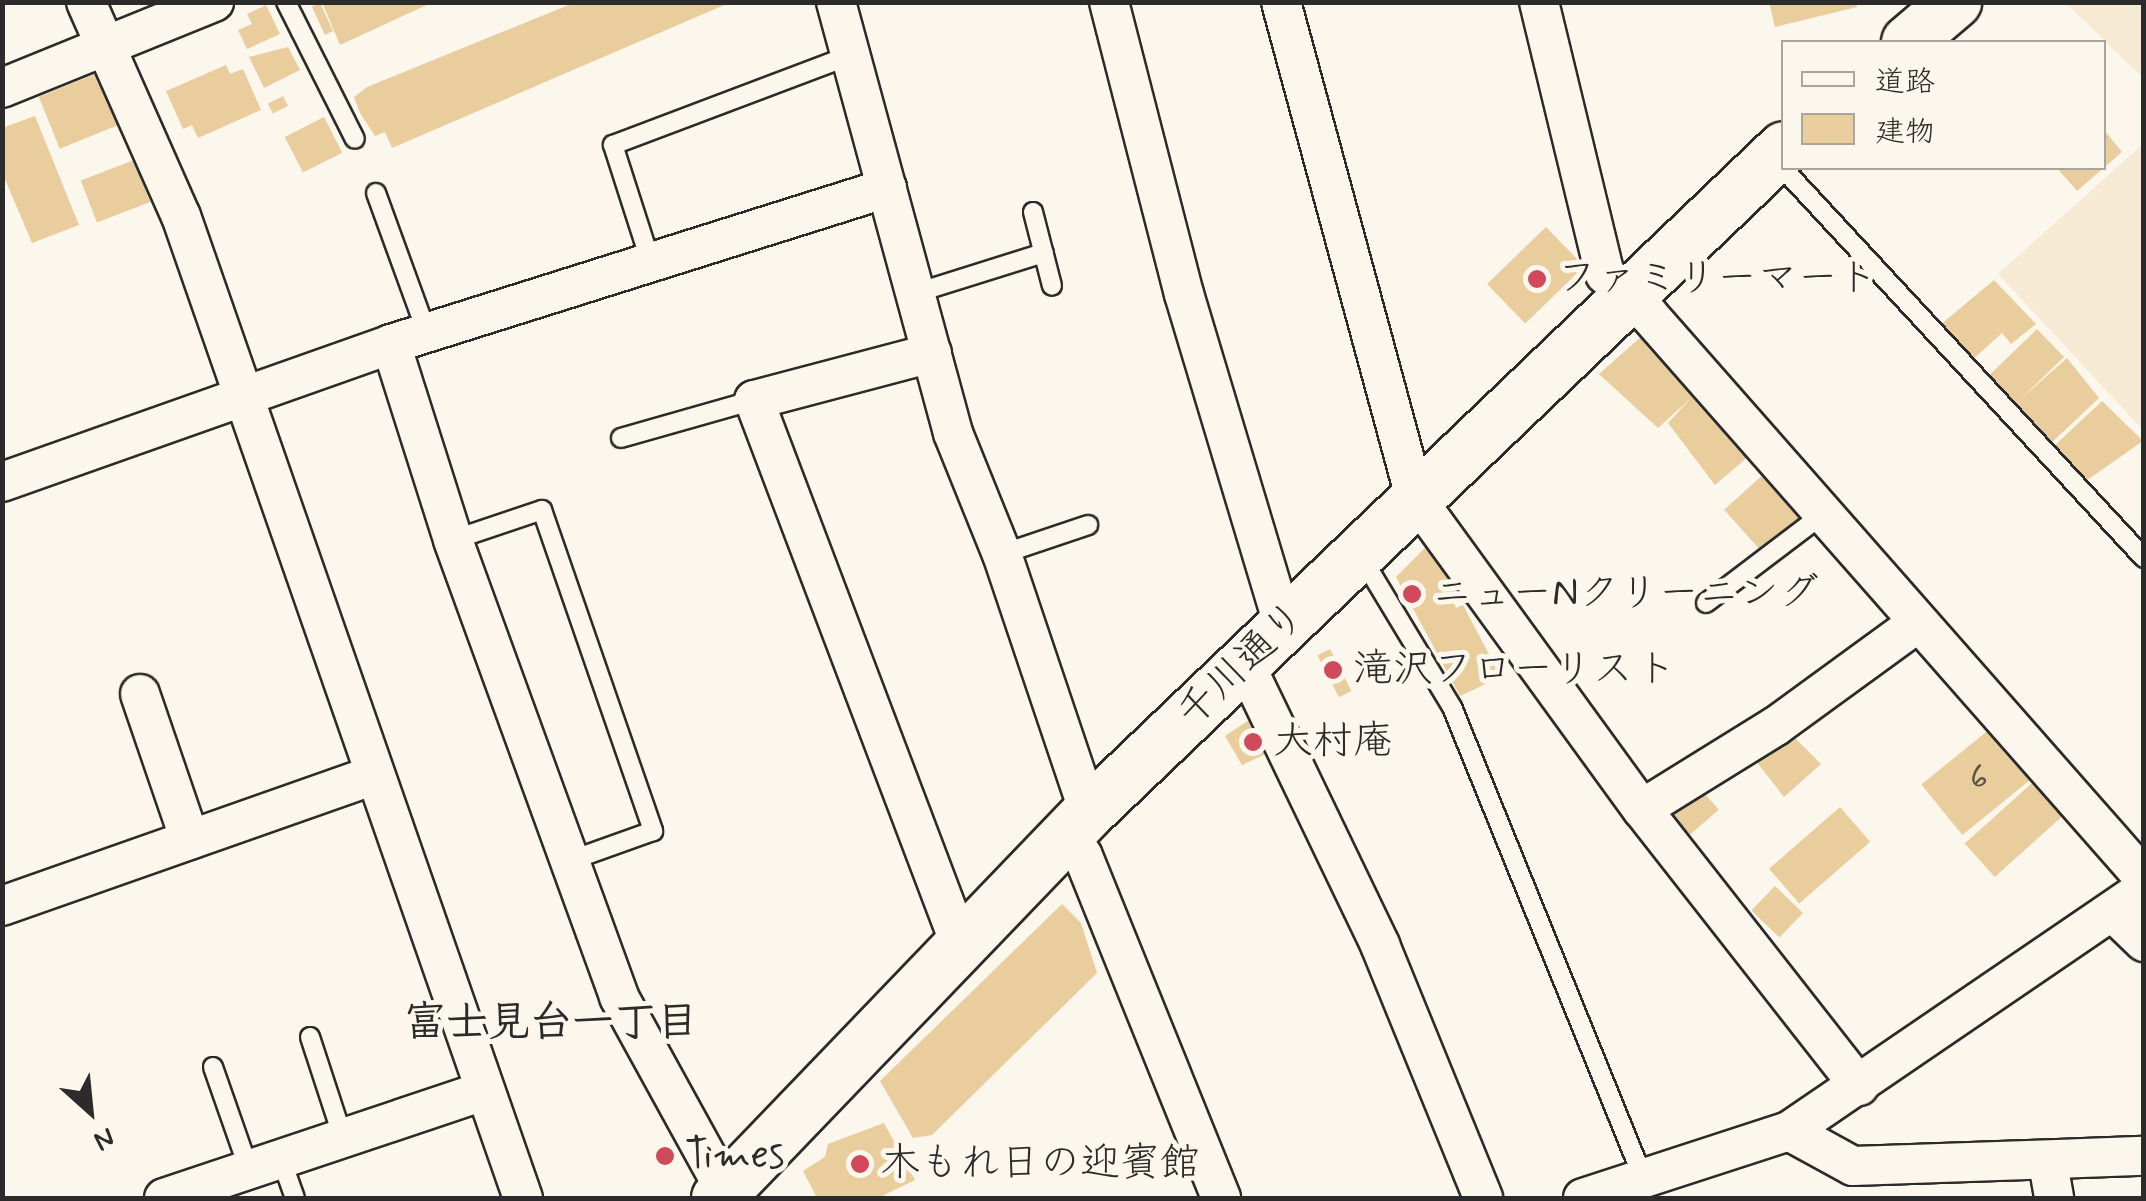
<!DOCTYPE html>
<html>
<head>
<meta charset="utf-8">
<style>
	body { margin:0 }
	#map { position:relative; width:2146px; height:1201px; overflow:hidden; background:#fbf7ec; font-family:Mynerve,"Klee One",sans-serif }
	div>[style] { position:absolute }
	.built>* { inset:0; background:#f6ead4 }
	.building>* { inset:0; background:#eacd9d; transform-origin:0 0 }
	.roads { filter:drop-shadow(2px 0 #2b2b2b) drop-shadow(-2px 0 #2b2b2b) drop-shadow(0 2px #2b2b2b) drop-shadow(0 -2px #2b2b2b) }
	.service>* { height:18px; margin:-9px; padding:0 9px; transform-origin:9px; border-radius:9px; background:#fbf7ec }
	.minor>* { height:38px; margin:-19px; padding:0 19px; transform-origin:19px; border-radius:19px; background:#fbf7ec }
	.secondary>* { height:52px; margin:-26px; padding:0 26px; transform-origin:26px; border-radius:26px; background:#fbf7ec }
	.dots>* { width:28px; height:28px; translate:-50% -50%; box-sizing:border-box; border:5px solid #fbf7ec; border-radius:50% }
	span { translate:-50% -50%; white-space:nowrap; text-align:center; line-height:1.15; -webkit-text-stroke:10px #fbf7ec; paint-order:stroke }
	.number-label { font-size:35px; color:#5b5448 }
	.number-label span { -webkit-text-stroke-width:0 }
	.poi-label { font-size:40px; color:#2b2b2b }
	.left { translate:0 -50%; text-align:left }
	.street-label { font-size:40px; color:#2b2b2b }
	.neighbourhood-label { font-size:42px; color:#2b2b2b; font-weight:700 }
	.frame { position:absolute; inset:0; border:5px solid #2b2b2b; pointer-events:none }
	.legend { position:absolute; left:1781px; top:40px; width:325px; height:130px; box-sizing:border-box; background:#fbf7ec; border:2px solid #a8a59f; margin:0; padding:12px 18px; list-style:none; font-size:30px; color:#2b2b2b }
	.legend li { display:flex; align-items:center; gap:20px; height:50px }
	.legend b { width:50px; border:2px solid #a8a59f }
	.north { position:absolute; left:40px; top:1061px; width:100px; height:100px; -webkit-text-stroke:8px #fbf7ec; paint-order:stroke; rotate:153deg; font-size:28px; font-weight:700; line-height:40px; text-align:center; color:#2b2b2b }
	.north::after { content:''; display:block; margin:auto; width:35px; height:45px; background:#2b2b2b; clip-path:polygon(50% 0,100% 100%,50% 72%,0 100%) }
</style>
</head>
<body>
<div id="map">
	<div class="built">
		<div style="clip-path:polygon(2066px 3px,2143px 3px,2143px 78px)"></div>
		<div style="clip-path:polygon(2143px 144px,2143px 430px,1998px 274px)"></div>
	</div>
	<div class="building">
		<div style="clip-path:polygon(322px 2px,431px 2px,431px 3px,340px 45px)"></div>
		<div style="clip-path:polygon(576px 2px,729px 3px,392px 148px,385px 132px,375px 136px,360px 113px,354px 97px,367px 87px)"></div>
		<div style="clip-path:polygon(1769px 2px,1856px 2px,1857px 7px,1775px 27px)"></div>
		<div style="left:320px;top:3px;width:31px;height:9px;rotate:65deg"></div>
		<div style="clip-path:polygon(266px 5px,280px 34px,247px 49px,238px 30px,252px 24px,247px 14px)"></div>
		<div style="clip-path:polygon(288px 47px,300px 70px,264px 88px,249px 57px)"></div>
		<div style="clip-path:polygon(226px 65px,230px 74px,243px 69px,261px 110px,198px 138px,192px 125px,183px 129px,166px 91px)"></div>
		<div style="left:100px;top:72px;width:56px;height:66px;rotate:68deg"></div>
		<div style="left:283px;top:96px;width:11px;height:17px;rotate:63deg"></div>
		<div style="clip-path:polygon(35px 116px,79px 225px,32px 243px,2px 172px,2px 128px)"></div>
		<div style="left:324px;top:117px;width:40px;height:44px;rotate:63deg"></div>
		<div style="clip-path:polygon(2104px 130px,2122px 152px,2077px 191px,2057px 168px,2104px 168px)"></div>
		<div style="left:134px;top:160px;width:45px;height:57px;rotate:69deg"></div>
		<div style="left:1546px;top:227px;width:55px;height:82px;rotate:46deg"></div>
		<div style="clip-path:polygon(1994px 280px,2036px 324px,2011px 344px,2002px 333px,1970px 362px,1939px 326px)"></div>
		<div style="clip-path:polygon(1652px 327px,1750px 455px,1715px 485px,1668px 423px,1690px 399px,1658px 428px,1599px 374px)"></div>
		<div style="left:2037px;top:329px;width:39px;height:69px;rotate:46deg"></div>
		<div style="clip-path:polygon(2067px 358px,2099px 398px,2046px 448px,2015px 404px)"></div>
		<div style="clip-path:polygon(2102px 401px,2143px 441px,2080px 485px,2052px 448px)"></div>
		<div style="left:1765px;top:473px;width:59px;height:55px;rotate:48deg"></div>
		<div style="clip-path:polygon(1426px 547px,1437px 548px,1464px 593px,1452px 598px,1456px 608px,1463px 605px,1501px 677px,1460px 696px,1396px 577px)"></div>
		<div style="left:1330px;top:649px;width:47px;height:14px;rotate:63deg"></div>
		<div style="clip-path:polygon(1257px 715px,1276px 749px,1242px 765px,1225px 736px)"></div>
		<div style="left:1996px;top:724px;width:65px;height:96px;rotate:51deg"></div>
		<div style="clip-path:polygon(1787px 730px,1821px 764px,1784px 797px,1756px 761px)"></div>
		<div style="left:2042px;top:774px;width:45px;height:104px;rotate:48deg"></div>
		<div style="left:1699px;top:787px;width:30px;height:45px;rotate:49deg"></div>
		<div style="left:1840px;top:807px;width:46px;height:94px;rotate:49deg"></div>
		<div style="left:1775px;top:886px;width:39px;height:34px;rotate:44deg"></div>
		<div style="clip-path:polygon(1062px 904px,1081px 923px,1097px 973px,932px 1135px,913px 1138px,880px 1081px)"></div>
		<div style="clip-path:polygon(884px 1123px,915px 1180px,878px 1198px,817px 1198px,803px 1171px,825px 1157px,828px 1144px)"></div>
	</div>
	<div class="roads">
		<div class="service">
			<div style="left:286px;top:2px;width:153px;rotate:63.3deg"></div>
			<div style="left:1777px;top:162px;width:540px;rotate:47.18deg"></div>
			<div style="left:376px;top:193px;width:149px;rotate:70deg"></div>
			<div style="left:1033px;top:212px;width:76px;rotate:75.6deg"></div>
			<div style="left:650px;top:260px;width:121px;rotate:-107.8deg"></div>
			<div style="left:613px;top:145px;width:254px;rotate:-20.7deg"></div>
			<div style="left:916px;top:293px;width:134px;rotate:-17.4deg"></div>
			<div style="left:621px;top:438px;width:138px;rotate:-15.9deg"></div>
			<div style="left:453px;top:540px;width:94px;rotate:-18.6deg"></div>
			<div style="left:542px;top:510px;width:340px;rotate:70.9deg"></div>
			<div style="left:653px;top:831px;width:89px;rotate:160.3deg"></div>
			<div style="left:1002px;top:554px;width:91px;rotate:-18.6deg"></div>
			<div style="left:1362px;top:558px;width:174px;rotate:58.9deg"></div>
			<div style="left:1452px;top:707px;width:510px;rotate:67.91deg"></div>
			<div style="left:1706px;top:603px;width:146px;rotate:-37.2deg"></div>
			<div style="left:310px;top:1037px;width:106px;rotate:71.9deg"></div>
			<div style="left:213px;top:1067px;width:109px;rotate:70.7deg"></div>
			<div style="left:281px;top:1159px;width:41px;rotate:70.3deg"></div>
		</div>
		<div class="minor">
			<div style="left:86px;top:2px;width:234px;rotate:66.1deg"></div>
			<div style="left:181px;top:216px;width:1040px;rotate:70.8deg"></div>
			<div style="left:836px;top:2px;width:447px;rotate:74.8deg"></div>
			<div style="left:953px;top:433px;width:131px;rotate:68deg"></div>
			<div style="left:1002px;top:554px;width:272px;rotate:71.4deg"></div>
			<div style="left:1109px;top:2px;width:301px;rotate:75.6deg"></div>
			<div style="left:1184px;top:294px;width:345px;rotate:73.3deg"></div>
			<div style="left:1281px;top:2px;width:513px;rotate:74.85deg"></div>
			<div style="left:1415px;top:497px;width:386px;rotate:54deg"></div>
			<div style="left:1642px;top:809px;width:352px;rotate:51.9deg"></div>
			<div style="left:1539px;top:2px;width:280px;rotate:76.4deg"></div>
			<div style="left:1605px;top:274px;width:59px;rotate:42.9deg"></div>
			<div style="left:1648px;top:314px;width:751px;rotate:48.67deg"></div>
			<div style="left:2px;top:88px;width:229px;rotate:-22.1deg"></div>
			<div style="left:391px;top:344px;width:206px;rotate:72.4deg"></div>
			<div style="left:453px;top:540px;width:486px;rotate:70deg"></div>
			<div style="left:619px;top:997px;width:220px;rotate:61.2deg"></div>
			<div style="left:932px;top:353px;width:184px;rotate:165.2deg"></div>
			<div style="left:754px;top:400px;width:579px;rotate:69.25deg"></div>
			<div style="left:2px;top:482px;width:413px;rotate:-19.5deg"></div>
			<div style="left:391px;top:344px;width:520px;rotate:-17.46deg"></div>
			<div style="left:1245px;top:664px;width:312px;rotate:64.3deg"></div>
			<div style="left:1380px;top:945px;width:273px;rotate:67.8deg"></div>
			<div style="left:140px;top:694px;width:154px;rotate:71.1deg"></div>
			<div style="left:1642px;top:809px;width:158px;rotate:-31.8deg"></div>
			<div style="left:1776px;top:726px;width:173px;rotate:-36.1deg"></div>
			<div style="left:1068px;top:833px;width:27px;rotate:57deg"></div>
			<div style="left:1083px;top:856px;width:369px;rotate:68deg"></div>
			<div style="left:2px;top:906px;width:392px;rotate:-19.4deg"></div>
			<div style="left:2114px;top:913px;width:42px;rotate:44deg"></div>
			<div style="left:1789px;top:1131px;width:73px;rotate:28.7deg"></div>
			<div style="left:1853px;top:1166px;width:291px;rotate:-2deg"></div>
			<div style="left:2048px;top:1163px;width:36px;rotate:80deg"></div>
			<div style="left:164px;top:1198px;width:337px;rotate:-18.5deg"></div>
			<div style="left:1583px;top:1198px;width:217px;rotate:-18deg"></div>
			<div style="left:1789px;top:1131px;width:430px;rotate:-34.3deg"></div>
		</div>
		<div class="secondary">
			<div style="left:1908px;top:42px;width:62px;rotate:-40.4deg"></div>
			<div style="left:718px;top:1198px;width:535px;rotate:-46.14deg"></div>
			<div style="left:1089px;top:812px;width:961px;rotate:-43.69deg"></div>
		</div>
	</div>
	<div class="dots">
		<div style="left:1537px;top:279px;background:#d1495b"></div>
		<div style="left:1412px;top:594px;background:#d1495b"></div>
		<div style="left:1333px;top:670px;background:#d1495b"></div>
		<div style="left:1253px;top:742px;background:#d1495b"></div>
		<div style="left:665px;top:1156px;background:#d1495b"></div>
		<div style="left:860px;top:1164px;background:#d1495b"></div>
	</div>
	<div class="number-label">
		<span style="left:1979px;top:778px">6</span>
	</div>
	<div class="poi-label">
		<span class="left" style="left:1557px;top:279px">ファミリーマート</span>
		<span class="left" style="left:1432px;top:594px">ニューNクリーニング</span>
		<span class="left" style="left:1353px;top:670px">滝沢フローリスト</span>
		<span class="left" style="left:1273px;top:742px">大村庵</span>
		<span class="left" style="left:685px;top:1156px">Times</span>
		<span class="left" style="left:880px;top:1164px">木もれ日の迎賓館</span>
	</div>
	<div class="street-label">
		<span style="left:1242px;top:665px;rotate:-44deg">千川通り</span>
	</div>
	<div class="neighbourhood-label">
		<span style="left:551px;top:1024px">富士見台一丁目</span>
	</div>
	<div class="frame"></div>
	<ul class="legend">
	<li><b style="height:12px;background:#fbf7ec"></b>道路</li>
	<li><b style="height:28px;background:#eacd9d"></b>建物</li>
	</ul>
	<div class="north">N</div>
</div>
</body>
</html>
